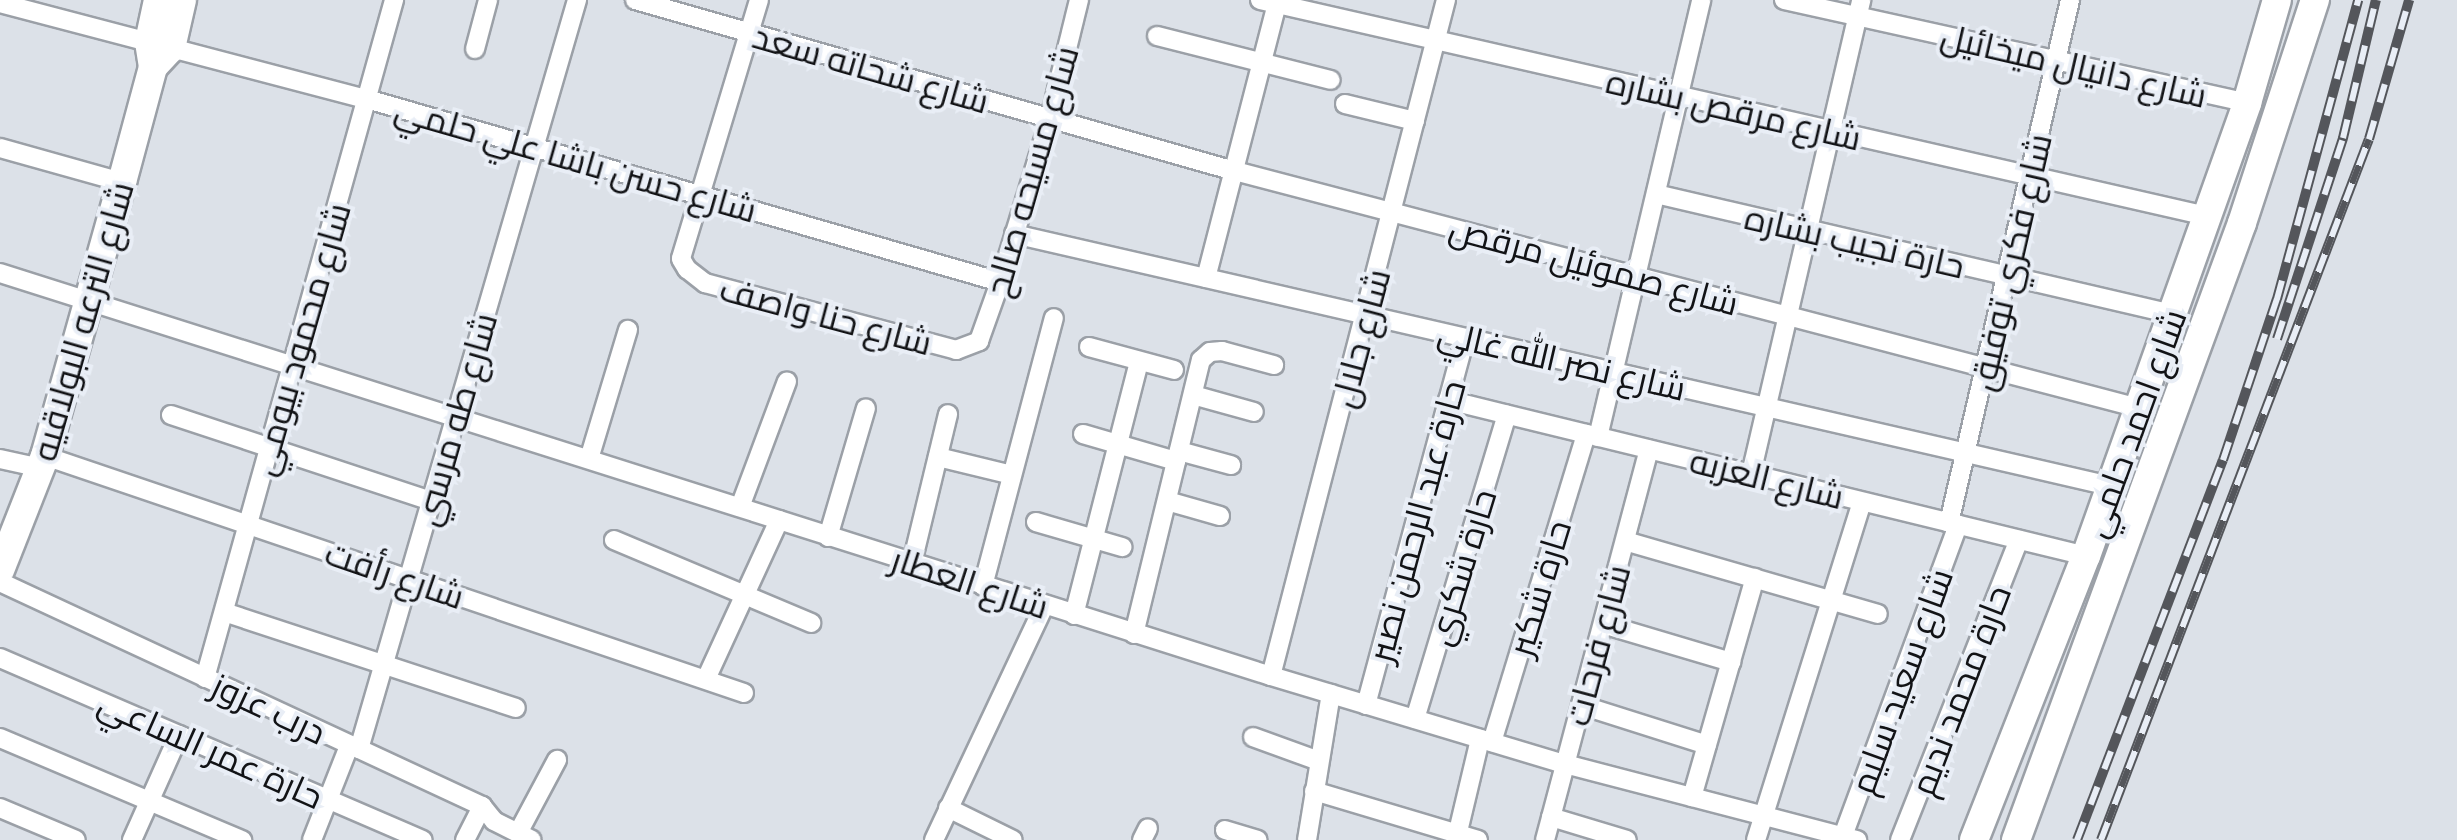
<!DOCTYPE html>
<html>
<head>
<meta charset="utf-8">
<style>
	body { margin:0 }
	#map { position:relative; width:2457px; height:840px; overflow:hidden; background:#dce1e8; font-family:Ubuntu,Cairo,sans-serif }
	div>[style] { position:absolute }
	.roads { filter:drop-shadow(2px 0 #9ba0a7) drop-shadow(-2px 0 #9ba0a7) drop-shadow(0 2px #9ba0a7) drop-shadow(0 -2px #9ba0a7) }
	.street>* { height:18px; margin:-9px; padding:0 9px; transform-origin:9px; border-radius:9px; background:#fff }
	.primary>* { height:28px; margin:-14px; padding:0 14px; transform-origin:14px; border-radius:14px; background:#fff }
	.rail>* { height:10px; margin-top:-5px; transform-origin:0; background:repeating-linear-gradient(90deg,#e9eef6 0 19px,#54565b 0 38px); box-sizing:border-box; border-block:2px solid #54565b }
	span { translate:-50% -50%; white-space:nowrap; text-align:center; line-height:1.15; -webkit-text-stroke:8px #e9eef6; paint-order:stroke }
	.street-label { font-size:35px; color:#121316 }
</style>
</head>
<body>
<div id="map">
	<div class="roads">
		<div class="street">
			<div style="left:635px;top:0;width:620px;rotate:15.92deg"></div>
			<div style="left:1231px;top:170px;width:939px;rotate:14.69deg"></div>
			<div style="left:759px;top:0;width:270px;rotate:106.8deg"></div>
			<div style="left:681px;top:259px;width:12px;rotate:59deg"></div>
			<div style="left:687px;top:269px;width:23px;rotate:38deg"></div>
			<div style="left:705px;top:283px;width:260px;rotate:14.9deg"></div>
			<div style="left:956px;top:350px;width:25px;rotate:-21deg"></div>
			<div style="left:979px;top:341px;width:63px;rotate:-70.4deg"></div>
			<div style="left:1000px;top:282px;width:171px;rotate:-73deg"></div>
			<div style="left:1050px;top:118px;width:122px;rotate:-76.2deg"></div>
			<div style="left:1260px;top:0;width:971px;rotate:12.85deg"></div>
			<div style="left:1784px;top:0;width:474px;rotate:12.5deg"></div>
			<div style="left:0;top:3px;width:379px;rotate:14.7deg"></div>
			<div style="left:367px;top:99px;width:659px;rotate:16.12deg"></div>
			<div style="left:1157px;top:36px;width:179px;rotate:14.2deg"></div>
			<div style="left:475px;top:49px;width:51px;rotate:-75.1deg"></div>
			<div style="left:1345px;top:104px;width:72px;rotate:13.7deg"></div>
			<div style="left:0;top:148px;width:127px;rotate:15.6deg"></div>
			<div style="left:1656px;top:194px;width:530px;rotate:13.09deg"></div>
			<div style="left:1014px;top:234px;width:1125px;rotate:12.95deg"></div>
			<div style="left:0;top:273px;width:1333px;rotate:17.59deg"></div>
			<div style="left:1271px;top:676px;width:307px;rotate:16.7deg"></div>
			<div style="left:1565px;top:764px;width:302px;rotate:14.6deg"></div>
			<div style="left:1206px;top:278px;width:287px;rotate:-75.5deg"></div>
			<div style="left:1089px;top:347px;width:88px;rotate:15.1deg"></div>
			<div style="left:1193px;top:395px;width:63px;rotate:15.6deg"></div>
			<div style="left:1448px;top:400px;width:657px;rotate:13.74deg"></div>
			<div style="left:171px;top:415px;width:274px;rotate:18.3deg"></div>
			<div style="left:1083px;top:434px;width:97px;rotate:16.2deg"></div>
			<div style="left:1598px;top:437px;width:449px;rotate:-76.7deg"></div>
			<div style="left:1179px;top:451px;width:54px;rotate:15.1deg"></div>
			<div style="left:45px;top:456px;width:738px;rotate:18.73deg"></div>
			<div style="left:938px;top:457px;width:76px;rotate:13.7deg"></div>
			<div style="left:0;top:459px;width:42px;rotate:12.4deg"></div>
			<div style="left:589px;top:459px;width:135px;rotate:-73.2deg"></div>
			<div style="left:1751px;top:474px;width:487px;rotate:-76.9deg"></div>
			<div style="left:1167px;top:501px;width:55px;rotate:15.8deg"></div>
			<div style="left:740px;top:507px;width:134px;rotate:-69.5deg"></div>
			<div style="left:1036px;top:522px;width:90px;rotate:16.2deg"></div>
			<div style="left:1949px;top:523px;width:537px;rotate:-76.97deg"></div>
			<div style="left:828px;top:537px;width:134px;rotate:-73.6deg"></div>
			<div style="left:614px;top:540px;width:214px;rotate:22.8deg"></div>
			<div style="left:1625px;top:541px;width:263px;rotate:16.1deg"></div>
			<div style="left:912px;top:563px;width:153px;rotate:-76.4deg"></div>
			<div style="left:0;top:582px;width:532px;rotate:24.93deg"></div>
			<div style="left:482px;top:806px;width:19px;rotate:51deg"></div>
			<div style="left:494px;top:821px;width:42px;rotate:26.6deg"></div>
			<div style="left:983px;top:586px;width:277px;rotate:-75.2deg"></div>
			<div style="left:224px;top:612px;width:307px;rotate:18.2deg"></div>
			<div style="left:1074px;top:615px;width:262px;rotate:-75.6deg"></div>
			<div style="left:1603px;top:624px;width:134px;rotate:16.5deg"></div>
			<div style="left:1134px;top:634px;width:282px;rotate:-76.3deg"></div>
			<div style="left:1201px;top:360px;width:12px;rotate:-42deg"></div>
			<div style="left:1210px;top:352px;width:12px;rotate:-5deg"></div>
			<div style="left:1222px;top:351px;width:54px;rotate:15.1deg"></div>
			<div style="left:0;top:658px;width:460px;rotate:23.3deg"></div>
			<div style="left:1271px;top:676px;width:698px;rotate:-75.49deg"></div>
			<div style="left:205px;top:678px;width:704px;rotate:-74.42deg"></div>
			<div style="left:706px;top:679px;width:175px;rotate:-65.3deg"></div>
			<div style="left:1366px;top:705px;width:380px;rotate:-74.9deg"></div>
			<div style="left:1581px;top:705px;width:132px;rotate:17.6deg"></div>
			<div style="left:1415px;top:719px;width:318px;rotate:-73.2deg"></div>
			<div style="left:1253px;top:737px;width:70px;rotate:20deg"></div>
			<div style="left:0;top:738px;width:263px;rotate:22.9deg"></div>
			<div style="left:1492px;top:742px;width:322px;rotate:-73deg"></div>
			<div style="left:359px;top:749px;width:780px;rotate:-73.77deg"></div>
			<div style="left:1314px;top:791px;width:171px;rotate:16.6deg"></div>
			<div style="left:1692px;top:797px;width:228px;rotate:-74deg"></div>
			<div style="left:0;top:808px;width:82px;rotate:22.8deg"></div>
			<div style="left:948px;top:808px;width:72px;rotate:26.2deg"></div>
			<div style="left:1551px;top:817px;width:79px;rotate:16.8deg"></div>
			<div style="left:1225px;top:830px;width:34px;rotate:17deg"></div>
			<div style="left:518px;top:833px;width:83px;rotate:-61.9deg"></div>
			<div style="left:1843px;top:836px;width:332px;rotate:-69.7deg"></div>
			<div style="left:132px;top:840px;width:115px;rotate:-65.9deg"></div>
			<div style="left:312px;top:840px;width:101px;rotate:-68.5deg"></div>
			<div style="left:465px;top:840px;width:38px;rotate:-63deg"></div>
			<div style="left:934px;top:840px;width:259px;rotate:-64.8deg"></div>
			<div style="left:1142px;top:840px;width:13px;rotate:-63deg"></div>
			<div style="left:1307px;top:840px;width:148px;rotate:-80.7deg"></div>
			<div style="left:1456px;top:840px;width:104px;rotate:-76.6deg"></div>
			<div style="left:1545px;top:840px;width:404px;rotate:-75.1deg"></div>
			<div style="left:1756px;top:840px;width:354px;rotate:-72.6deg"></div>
			<div style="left:1900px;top:840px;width:323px;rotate:-68.4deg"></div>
		</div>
		<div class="primary">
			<div style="left:153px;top:67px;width:26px;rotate:-47deg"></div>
			<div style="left:171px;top:48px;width:49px;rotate:-77.1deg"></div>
			<div style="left:0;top:570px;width:123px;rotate:-68.5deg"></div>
			<div style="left:45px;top:456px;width:285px;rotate:-74.3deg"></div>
			<div style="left:122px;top:182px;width:119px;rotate:-74.9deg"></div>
			<div style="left:153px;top:67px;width:25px;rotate:-99deg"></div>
			<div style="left:149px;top:42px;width:43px;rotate:-77.9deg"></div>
			<div style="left:1974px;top:840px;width:305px;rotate:-68.5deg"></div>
			<div style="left:2086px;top:556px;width:481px;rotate:-70.4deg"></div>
			<div style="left:2247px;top:103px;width:107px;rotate:-73.8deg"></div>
			<div style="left:2016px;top:840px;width:657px;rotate:-69.88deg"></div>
			<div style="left:2242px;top:223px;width:235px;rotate:-71.9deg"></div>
		</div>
	</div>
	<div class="rail">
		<div style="left:2277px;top:339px;width:212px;rotate:-71.8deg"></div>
		<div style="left:2343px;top:138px;width:142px;rotate:-76.6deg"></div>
		<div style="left:2077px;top:840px;width:407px;rotate:-69deg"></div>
		<div style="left:2223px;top:460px;width:170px;rotate:-71.5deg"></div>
		<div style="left:2277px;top:299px;width:310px;rotate:-74.8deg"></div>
		<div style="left:2101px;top:840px;width:750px;rotate:-69.08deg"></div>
		<div style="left:2369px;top:139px;width:145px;rotate:-73.9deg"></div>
	</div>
	<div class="street-label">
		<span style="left:2074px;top:65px;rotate:13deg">شارع دانيال ميخائيل</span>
		<span style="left:871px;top:68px;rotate:16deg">شارع شحاته سعد</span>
		<span style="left:1734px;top:109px;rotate:13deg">شارع مرقص بشاره</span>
		<span style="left:576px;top:159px;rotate:16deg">شارع حسن باشا علي حلمي</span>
		<span style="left:1031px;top:171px;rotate:-74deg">شارع مسيحه صالح</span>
		<span style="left:1855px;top:241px;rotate:13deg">حارة نجيب بشاره</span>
		<span style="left:2010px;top:262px;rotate:-77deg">شارع فكري توفيق</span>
		<span style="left:1594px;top:265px;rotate:15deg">شارع صموئيل مرقص</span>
		<span style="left:826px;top:315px;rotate:15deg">شارع حنا واصف</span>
		<span style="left:82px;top:321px;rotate:-74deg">شارع الترعه البولاقيه</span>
		<span style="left:1360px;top:338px;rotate:-75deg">شارع جلال</span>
		<span style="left:300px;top:339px;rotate:-74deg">شارع محمود بيومي</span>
		<span style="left:1562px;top:360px;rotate:13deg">شارع نصر الله غالي</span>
		<span style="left:455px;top:419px;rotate:-74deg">شارع طه مرسي</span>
		<span style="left:2134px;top:423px;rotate:-70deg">شارع احمد حلمي</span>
		<span style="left:1767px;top:478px;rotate:14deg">شارع العزبه</span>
		<span style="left:1416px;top:521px;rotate:-75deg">حارة عبد الرحمن نصير</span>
		<span style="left:1461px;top:567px;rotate:-73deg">حارة شكري</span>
		<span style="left:395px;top:574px;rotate:19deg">شارع رأفت</span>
		<span style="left:970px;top:582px;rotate:18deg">شارع العطار</span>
		<span style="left:1539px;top:588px;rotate:-73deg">حارة شكير</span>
		<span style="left:1597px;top:645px;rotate:-75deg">شارع فرحات</span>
		<span style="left:1901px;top:681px;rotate:-70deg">شارع سعيد سليم</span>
		<span style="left:1960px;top:690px;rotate:-69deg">حارة محمد نديم</span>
		<span style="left:269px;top:708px;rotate:25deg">درب عزوز</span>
		<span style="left:211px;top:749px;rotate:24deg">حارة عمر الساعي</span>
	</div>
</div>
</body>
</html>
